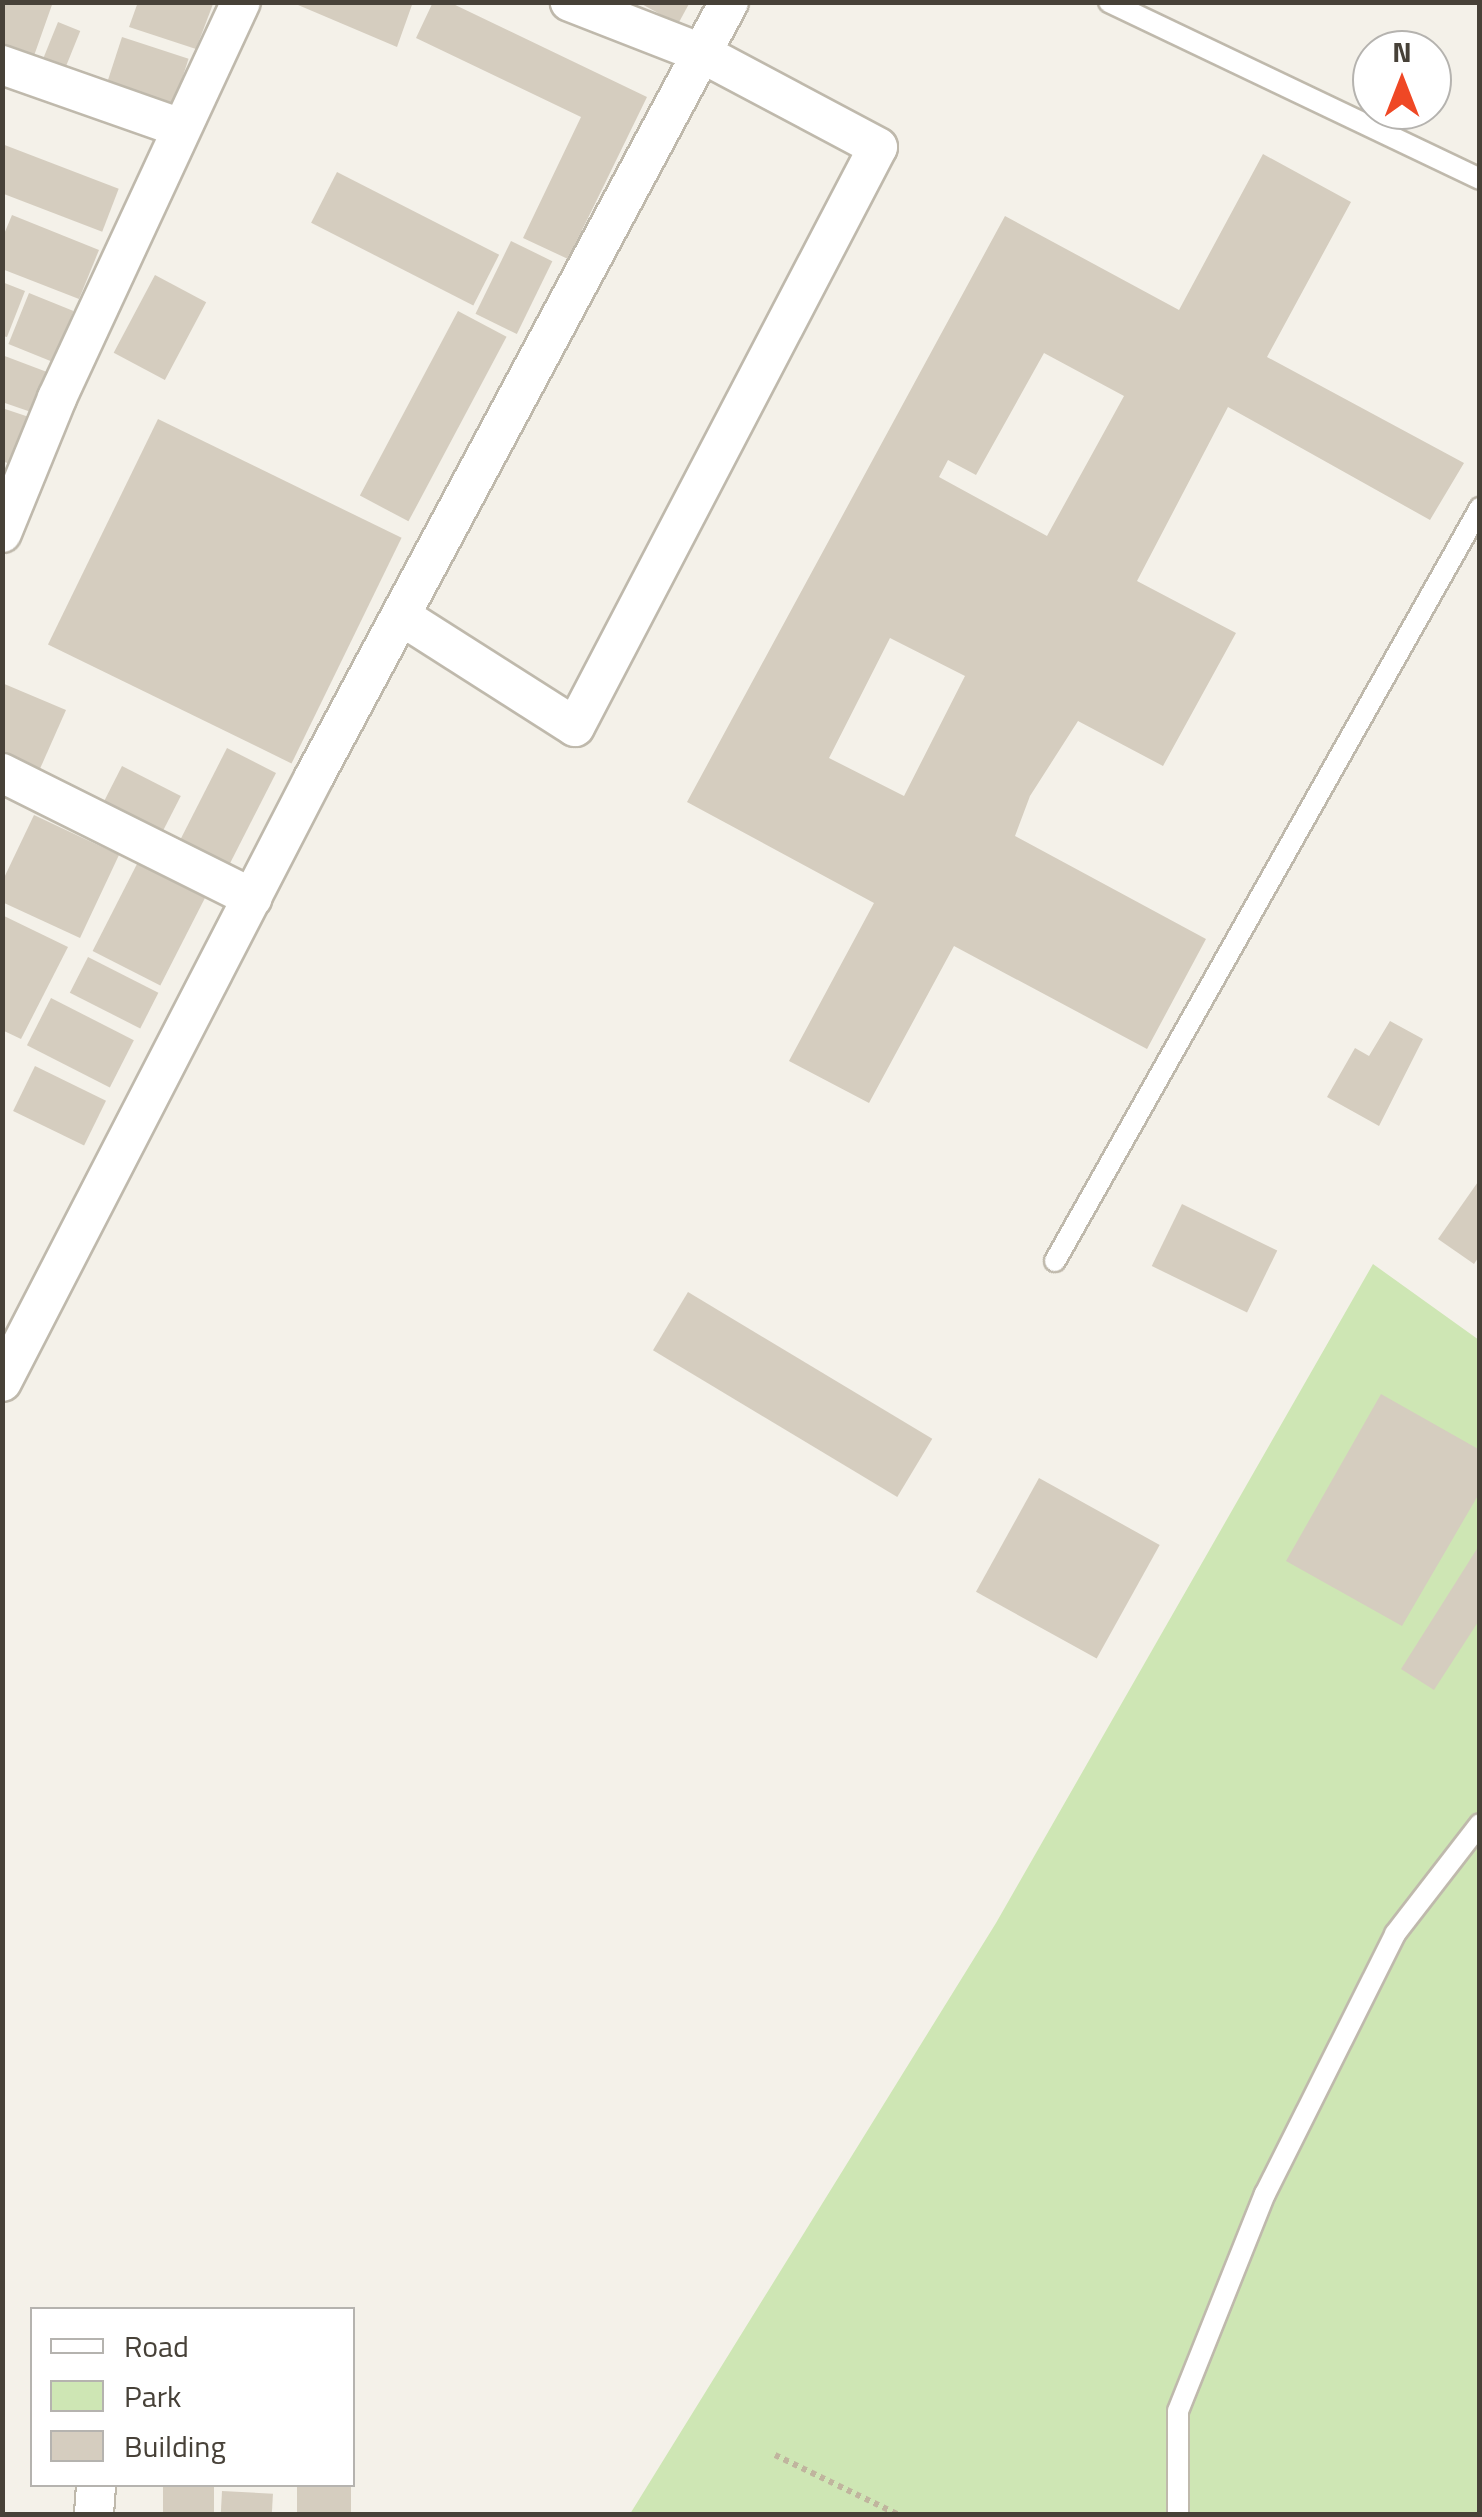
<!DOCTYPE html>
<html>
<head>
<meta charset="utf-8">
<style>
	body { margin:0 }
	#map { position:relative; width:1482px; height:2517px; overflow:hidden; background:#f4f1e9; font-family:"Titillium Web",sans-serif }
	div>[style] { position:absolute }
	.green>* { inset:0; background:#cee6b4 }
	.building>* { inset:0; background:#d5cdbf; transform-origin:0 0 }
	.path>* { height:6px; margin-top:-3px; transform-origin:0; background:repeating-linear-gradient(90deg,#c0b59e 0 5px,transparent 0 10px) }
	.roads { filter:drop-shadow(2px 0 #bfb9ac) drop-shadow(-2px 0 #bfb9ac) drop-shadow(0 2px #bfb9ac) drop-shadow(0 -2px #bfb9ac) }
	.lane>* { height:20px; margin:-10px; padding:0 10px; transform-origin:10px; border-radius:10px; background:#fff }
	.street>* { height:38px; margin:-19px; padding:0 19px; transform-origin:19px; border-radius:19px; background:#fff }
	span { translate:-50% -50%; white-space:nowrap; text-align:center; line-height:1.15; -webkit-text-stroke:9px #fff; paint-order:stroke }
	.frame { position:absolute; inset:0; border:5px solid #474138; pointer-events:none }
	.legend { position:absolute; left:30px; top:2307px; width:325px; height:180px; box-sizing:border-box; background:#fff; border:2px solid #b5b3af; margin:0; padding:12px 18px; list-style:none; font-size:30px; color:#474138 }
	.legend li { display:flex; align-items:center; gap:20px; height:50px }
	.legend b { width:50px; border:2px solid #b5b3af }
	.north { position:absolute; left:1352px; top:30px; width:100px; height:100px; box-sizing:border-box; background:#fff; border:2px solid #b5b3af; border-radius:50%; rotate:0deg; font-size:28px; font-weight:700; line-height:40px; text-align:center; color:#474138 }
	.north::after { content:''; display:block; margin:auto; width:35px; height:45px; background:#ef4825; clip-path:polygon(50% 0,100% 100%,50% 72%,0 100%) }
</style>
</head>
<body>
<div id="map">
	<div class="green">
		<div style="clip-path:polygon(1373px 1264px,1479px 1340px,1479px 2514px,630px 2514px,996px 1923px)"></div>
	</div>
	<div class="building">
		<div style="clip-path:polygon(2px 2px,53px 2px,30px 67px,2px 57px)"></div>
		<div style="clip-path:polygon(138px 2px,209px 2px,213px 4px,196px 49px,129px 27px)"></div>
		<div style="clip-path:polygon(291px 2px,413px 2px,397px 47px)"></div>
		<div style="clip-path:polygon(433px 2px,449px 2px,647px 97px,568px 259px,523px 238px,581px 117px,416px 38px)"></div>
		<div style="clip-path:polygon(638px 2px,690px 2px,678px 24px)"></div>
		<div style="left:58px;top:22px;width:24px;height:57px;rotate:22deg"></div>
		<div style="left:122px;top:37px;width:70px;height:64px;rotate:18deg"></div>
		<div style="left:2px;top:144px;width:125px;height:46px;rotate:21deg"></div>
		<div style="clip-path:polygon(evenodd,1263px 154px,1351px 202px,1267px 357px,1464px 463px,1430px 520px,1228px 407px,1137px 581px,1236px 633px,1163px 766px,1078px 721px,1030px 796px,1015px 836px,1206px 939px,1147px 1049px,954px 946px,869px 1103px,789px 1061px,874px 903px,687px 802px,1005px 216px,1179px 310px,1263px 154px,1044px 353px,1124px 396px,1047px 536px,939px 477px,948px 460px,976px 475px,1044px 353px,1263px 154px,890px 638px,965px 676px,904px 796px,829px 758px,890px 638px)"></div>
		<div style="left:337px;top:172px;width:182px;height:57px;rotate:27deg"></div>
		<div style="clip-path:polygon(12px 215px,99px 250px,79px 299px,2px 269px,2px 239px)"></div>
		<div style="left:511px;top:241px;width:46px;height:81px;rotate:26deg"></div>
		<div style="left:155px;top:275px;width:58px;height:88px;rotate:28deg"></div>
		<div style="clip-path:polygon(2px 282px,25px 291px,7px 337px,2px 336px)"></div>
		<div style="left:29px;top:293px;width:48px;height:55px;rotate:22deg"></div>
		<div style="left:458px;top:311px;width:55px;height:209px;rotate:28deg"></div>
		<div style="clip-path:polygon(2px 355px,47px 372px,31px 412px,2px 402px)"></div>
		<div style="clip-path:polygon(2px 408px,29px 417px,10px 464px,2px 461px)"></div>
		<div style="left:158px;top:419px;width:271px;height:251px;rotate:26deg"></div>
		<div style="clip-path:polygon(2px 683px,66px 710px,39px 771px,2px 755px)"></div>
		<div style="left:227px;top:748px;width:55px;height:120px;rotate:27deg"></div>
		<div style="left:122px;top:766px;width:66px;height:40px;rotate:27deg"></div>
		<div style="clip-path:polygon(34px 815px,119px 855px,80px 938px,2px 902px,2px 882px)"></div>
		<div style="left:138px;top:862px;width:76px;height:100px;rotate:27deg"></div>
		<div style="clip-path:polygon(2px 915px,68px 947px,21px 1039px,2px 1030px)"></div>
		<div style="left:88px;top:957px;width:79px;height:40px;rotate:27deg"></div>
		<div style="left:51px;top:998px;width:93px;height:53px;rotate:27deg"></div>
		<div style="clip-path:polygon(1390px 1021px,1423px 1039px,1379px 1126px,1327px 1097px,1355px 1048px,1369px 1056px)"></div>
		<div style="left:35px;top:1066px;width:79px;height:50px;rotate:26deg"></div>
		<div style="clip-path:polygon(1480px 1179px,1480px 1255px,1474px 1264px,1438px 1239px)"></div>
		<div style="left:1182px;top:1204px;width:106px;height:69px;rotate:26deg"></div>
		<div style="left:688px;top:1292px;width:285px;height:68px;rotate:31deg"></div>
		<div style="clip-path:polygon(1381px 1394px,1480px 1450px,1480px 1492px,1402px 1626px,1286px 1561px)"></div>
		<div style="left:1039px;top:1478px;width:138px;height:130px;rotate:29deg"></div>
		<div style="clip-path:polygon(1480px 1544px,1480px 1619px,1434px 1690px,1401px 1669px)"></div>
		<div style="left:163px;top:2484px;width:51px;height:30px"></div>
		<div style="left:297px;top:2484px;width:54px;height:30px"></div>
		<div style="left:222px;top:2491px;width:51px;height:23px;rotate:3deg"></div>
	</div>
	<div class="path">
		<div style="left:775px;top:2455px;width:136px;rotate:25.8deg"></div>
	</div>
	<div class="roads">
		<div class="lane">
			<div style="left:1109px;top:2px;width:411px;rotate:25.5deg"></div>
			<div style="left:1055px;top:1261px;width:865px;rotate:-60.56deg"></div>
			<div style="left:1178px;top:2514px;width:103px;rotate:-90deg"></div>
			<div style="left:1178px;top:2411px;width:234px;rotate:-68.2deg"></div>
			<div style="left:1265px;top:2194px;width:291px;rotate:-63.4deg"></div>
			<div style="left:1395px;top:1934px;width:139px;rotate:-52.3deg"></div>
		</div>
		<div class="street">
			<div style="left:2px;top:65px;width:190px;rotate:19.4deg"></div>
			<div style="left:2px;top:533px;width:146px;rotate:-67.8deg"></div>
			<div style="left:57px;top:398px;width:437px;rotate:-65.1deg"></div>
			<div style="left:401px;top:616px;width:206px;rotate:32.5deg"></div>
			<div style="left:575px;top:727px;width:654px;rotate:-62.42deg"></div>
			<div style="left:878px;top:147px;width:200px;rotate:-152deg"></div>
			<div style="left:701px;top:53px;width:141px;rotate:-158.7deg"></div>
			<div style="left:2px;top:773px;width:280px;rotate:26.5deg"></div>
			<div style="left:2px;top:1382px;width:681px;rotate:-62.72deg"></div>
			<div style="left:314px;top:777px;width:879px;rotate:-61.83deg"></div>
			<div style="left:94px;top:2514px;width:30px;rotate:-86deg"></div>
		</div>
	</div>
	<div class="frame"></div>
	<ul class="legend">
	<li><b style="height:12px;background:#fff"></b>Road</li>
	<li><b style="height:28px;background:#cee6b4"></b>Park</li>
	<li><b style="height:28px;background:#d5cdbf"></b>Building</li>
	</ul>
	<div class="north">N</div>
</div>
</body>
</html>
